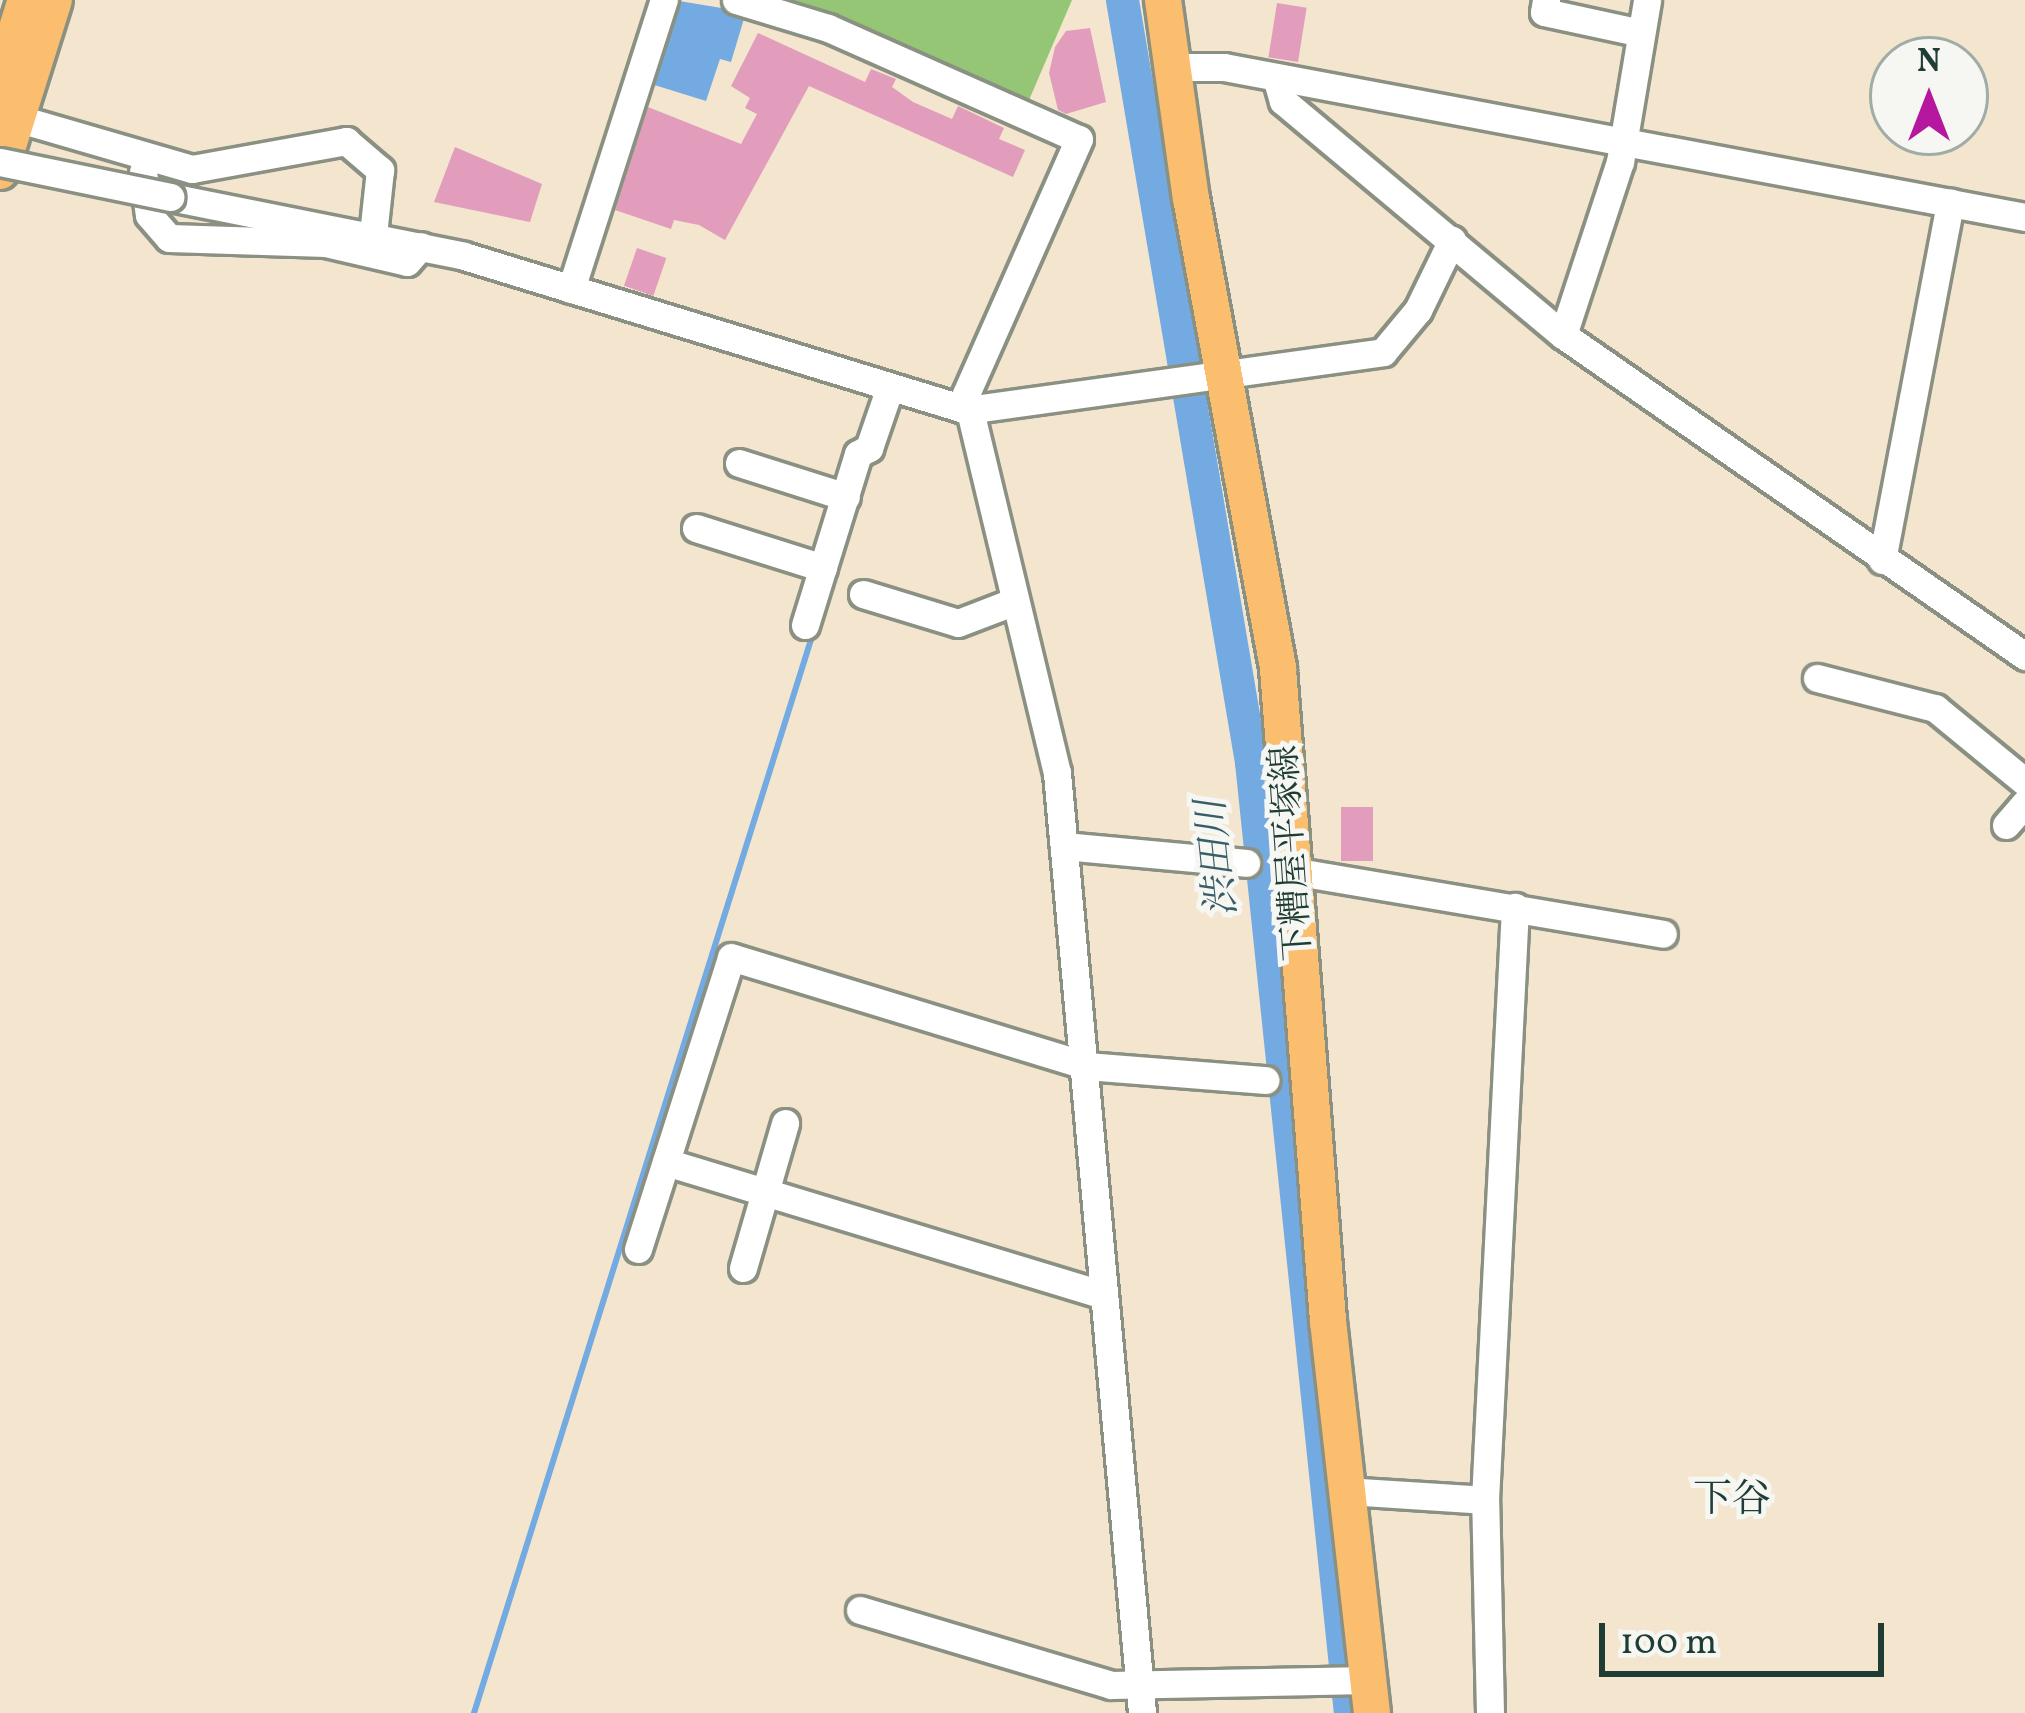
<!DOCTYPE html>
<html>
<head>
<meta charset="utf-8">
<style>
	body { margin:0 }
	#map { position:relative; width:2025px; height:1713px; overflow:hidden; background:#f4e5cf; font-family:Vollkorn,"Noto Serif JP",serif }
	div>[style] { position:absolute }
	.green>* { inset:0; background:#94c676 }
	.water>* { inset:0; background:#73aae2 }
	.stream>* { height:6px; margin:-3px; padding:0 3px; transform-origin:3px; border-radius:3px; background:#73aae2 }
	.river>* { height:33px; margin:-16.5px; padding:0 16.5px; transform-origin:16.5px; border-radius:16.5px; background:#73aae2 }
	.building>* { inset:0; background:#e19dbb; transform-origin:0 0 }
	.roads { filter:drop-shadow(3px 0 #8a9182) drop-shadow(-3px 0 #8a9182) drop-shadow(0 3px #8a9182) drop-shadow(0 -3px #8a9182) }
	.minor>* { height:27px; margin:-13.5px; padding:0 13.5px; transform-origin:13.5px; border-radius:13.5px; background:#fff }
	.major>* { height:36px; margin:-18px; padding:0 18px; transform-origin:18px; border-radius:18px; background:#fabe6e }
	.highway>* { height:42px; margin:-21px; padding:0 21px; transform-origin:21px; border-radius:21px; background:#fabe6e }
	.bridges { filter:drop-shadow(3px 0 #8a9182) drop-shadow(-3px 0 #8a9182) drop-shadow(0 3px #8a9182) drop-shadow(0 -3px #8a9182) }
	.minor-bridge>* { height:27px; margin:-13.5px; padding:0 13.5px; transform-origin:13.5px; border-radius:13.5px; background:#fff }
	span { translate:-50% -50%; white-space:nowrap; text-align:center; line-height:1.15; -webkit-text-stroke:10px #f6f6f2; paint-order:stroke }
	.street-label { font-size:36px; color:#1f3d34 }
	.water-label { font-size:39px; color:#385e68; font-style:italic }
	.neighbourhood-label { font-size:39px; color:#1f3d34 }
	.north { position:absolute; left:1869px; top:36px; width:120px; height:120px; box-sizing:border-box; background:#f6f6f2; border:3px solid #a0aca6; border-radius:50%; rotate:0deg; font-size:33px; font-weight:700; line-height:48px; text-align:center; color:#1f3d34 }
	.north::after { content:''; display:block; margin:auto; width:42px; height:54px; background:#b5179e; clip-path:polygon(50% 0,100% 100%,50% 72%,0 100%) }
	.scale { position:absolute; left:1599px; top:1623px; width:285px; height:54px; box-sizing:border-box; border:6px solid #1f3d34; border-top:0; padding-left:15px; font-size:36px; line-height:42px; white-space:nowrap; color:#1f3d34; -webkit-text-stroke:9px #f6f6f2; paint-order:stroke }
</style>
</head>
<body>
<div id="map">
	<div class="green">
		<div style="clip-path:polygon(760px 0,1072px 0,1026px 107px)"></div>
	</div>
	<div class="water">
		<div style="clip-path:polygon(673px 0,746px 12px,731px 62px,720px 59px,706px 101px,648px 83px)"></div>
	</div>
	<div class="stream">
		<div style="left:474px;top:1713px;width:1135px;rotate:-72.57deg"></div>
	</div>
	<div class="river">
		<div style="left:1122px;top:0;width:773px;rotate:80.39deg"></div>
		<div style="left:1251px;top:762px;width:956px;rotate:84.06deg"></div>
	</div>
	<div class="building">
		<div style="left:1277px;top:3px;width:30px;height:55px;rotate:9deg"></div>
		<div style="clip-path:polygon(1090px 28px,1106px 102px,1066px 114px,1058px 110px,1049px 73px,1055px 47px,1066px 31px)"></div>
		<div style="clip-path:polygon(758px 33px,865px 82px,871px 69px,896px 79px,892px 87px,913px 102px,952px 119px,958px 106px,1004px 128px,999px 139px,1025px 150px,1013px 177px,809px 86px,725px 240px,699px 225px,674px 220px,671px 229px,615px 210px,648px 107px,741px 144px,757px 114px,745px 108px,750px 98px,731px 86px)"></div>
		<div style="clip-path:polygon(455px 147px,542px 184px,530px 222px,434px 202px)"></div>
		<div style="left:637px;top:248px;width:31px;height:40px;rotate:19deg"></div>
		<div style="left:1341px;top:807px;width:32px;height:54px"></div>
	</div>
	<div class="roads">
		<div class="minor">
			<div style="left:736px;top:0;width:96px;rotate:16.9deg"></div>
			<div style="left:828px;top:28px;width:274px;rotate:23.9deg"></div>
			<div style="left:1079px;top:139px;width:279px;rotate:113.9deg"></div>
			<div style="left:966px;top:394px;width:390px;rotate:76.5deg"></div>
			<div style="left:1057px;top:773px;width:944px;rotate:84.83deg"></div>
			<div style="left:1546px;top:0;width:12px;rotate:99deg"></div>
			<div style="left:1544px;top:12px;width:99px;rotate:12.2deg"></div>
			<div style="left:1171px;top:67px;width:53px"></div>
			<div style="left:1224px;top:67px;width:815px;rotate:10.61deg"></div>
			<div style="left:1276px;top:77px;width:25px;rotate:74deg"></div>
			<div style="left:1283px;top:101px;width:365px;rotate:39.9deg"></div>
			<div style="left:1563px;top:335px;width:563px;rotate:34.79deg"></div>
			<div style="left:16px;top:118px;width:183px;rotate:16.2deg"></div>
			<div style="left:192px;top:169px;width:157px;rotate:-10.3deg"></div>
			<div style="left:346px;top:141px;width:45px;rotate:40.5deg"></div>
			<div style="left:380px;top:170px;width:64px;rotate:96.2deg"></div>
			<div style="left:143px;top:172px;width:43px;rotate:82.1deg"></div>
			<div style="left:149px;top:215px;width:30px;rotate:49deg"></div>
			<div style="left:169px;top:238px;width:157px;rotate:1.8deg"></div>
			<div style="left:326px;top:243px;width:83px;rotate:13.2deg"></div>
			<div style="left:407px;top:262px;width:21px;rotate:-49deg"></div>
			<div style="left:170px;top:197px;width:300px;rotate:11.3deg"></div>
			<div style="left:464px;top:256px;width:526px;rotate:17.02deg"></div>
			<div style="left:967px;top:410px;width:420px;rotate:-7.9deg"></div>
			<div style="left:1383px;top:352px;width:55px;rotate:-50.2deg"></div>
			<div style="left:1418px;top:310px;width:78px;rotate:-64.1deg"></div>
			<div style="left:571px;top:289px;width:304px;rotate:-72.2deg"></div>
			<div style="left:1563px;top:335px;width:182px;rotate:-71.8deg"></div>
			<div style="left:1620px;top:162px;width:164px;rotate:-80.5deg"></div>
			<div style="left:739px;top:463px;width:112px;rotate:17.6deg"></div>
			<div style="left:696px;top:528px;width:133px;rotate:17.5deg"></div>
			<div style="left:1882px;top:560px;width:364px;rotate:-79.2deg"></div>
			<div style="left:863px;top:594px;width:99px;rotate:17deg"></div>
			<div style="left:958px;top:623px;width:61px;rotate:-21.1deg"></div>
			<div style="left:805px;top:625px;width:179px;rotate:-72.8deg"></div>
			<div style="left:858px;top:454px;width:13px;rotate:-29deg"></div>
			<div style="left:869px;top:448px;width:61px;rotate:-71deg"></div>
			<div style="left:1817px;top:678px;width:122px;rotate:14.3deg"></div>
			<div style="left:1935px;top:708px;width:117px;rotate:39.4deg"></div>
			<div style="left:2006px;top:825px;width:29px;rotate:-49deg"></div>
			<div style="left:1064px;top:846px;width:183px;rotate:5.3deg"></div>
			<div style="left:1298px;top:872px;width:370px;rotate:9.6deg"></div>
			<div style="left:666px;top:1162px;width:457px;rotate:16.9deg"></div>
			<div style="left:638px;top:1249px;width:306px;rotate:-72.3deg"></div>
			<div style="left:731px;top:957px;width:372px;rotate:17deg"></div>
			<div style="left:1087px;top:1066px;width:179px;rotate:4.5deg"></div>
			<div style="left:743px;top:1268px;width:151px;rotate:-73.8deg"></div>
			<div style="left:1346px;top:1491px;width:139px;rotate:3.7deg"></div>
			<div style="left:860px;top:1610px;width:262px;rotate:16.6deg"></div>
			<div style="left:1111px;top:1685px;width:257px;rotate:-1.1deg"></div>
			<div style="left:1490px;top:1713px;width:213px;rotate:-91.3deg"></div>
			<div style="left:1485px;top:1500px;width:594px;rotate:-87.1deg"></div>
		</div>
		<div class="major">
			<div style="left:1163px;top:0;width:200px;rotate:82deg"></div>
			<div style="left:1191px;top:198px;width:479px;rotate:79.5deg"></div>
			<div style="left:1278px;top:669px;width:654px;rotate:85.61deg"></div>
			<div style="left:1328px;top:1321px;width:394px;rotate:83.6deg"></div>
			<div style="left:0;top:171px;width:179px;rotate:-72.5deg"></div>
		</div>
		<div class="highway">
			<div style="left:0;top:92px;width:96px;rotate:-72.5deg"></div>
		</div>
	</div>
	<div class="bridges">
		<div class="minor-bridge">
			<div style="left:0;top:162px;width:174px;rotate:11.6deg"></div>
		</div>
	</div>
	<div class="street-label">
		<span style="left:1294px;top:853px;rotate:-94deg">下糟屋平塚線</span>
	</div>
	<div class="water-label">
		<span style="left:1219px;top:858px;rotate:-96deg">渋田川</span>
	</div>
	<div class="neighbourhood-label">
		<span style="left:1732px;top:1501px">下谷</span>
	</div>
	<div class="north">N</div>
	<div class="scale">100 m</div>
</div>
</body>
</html>
